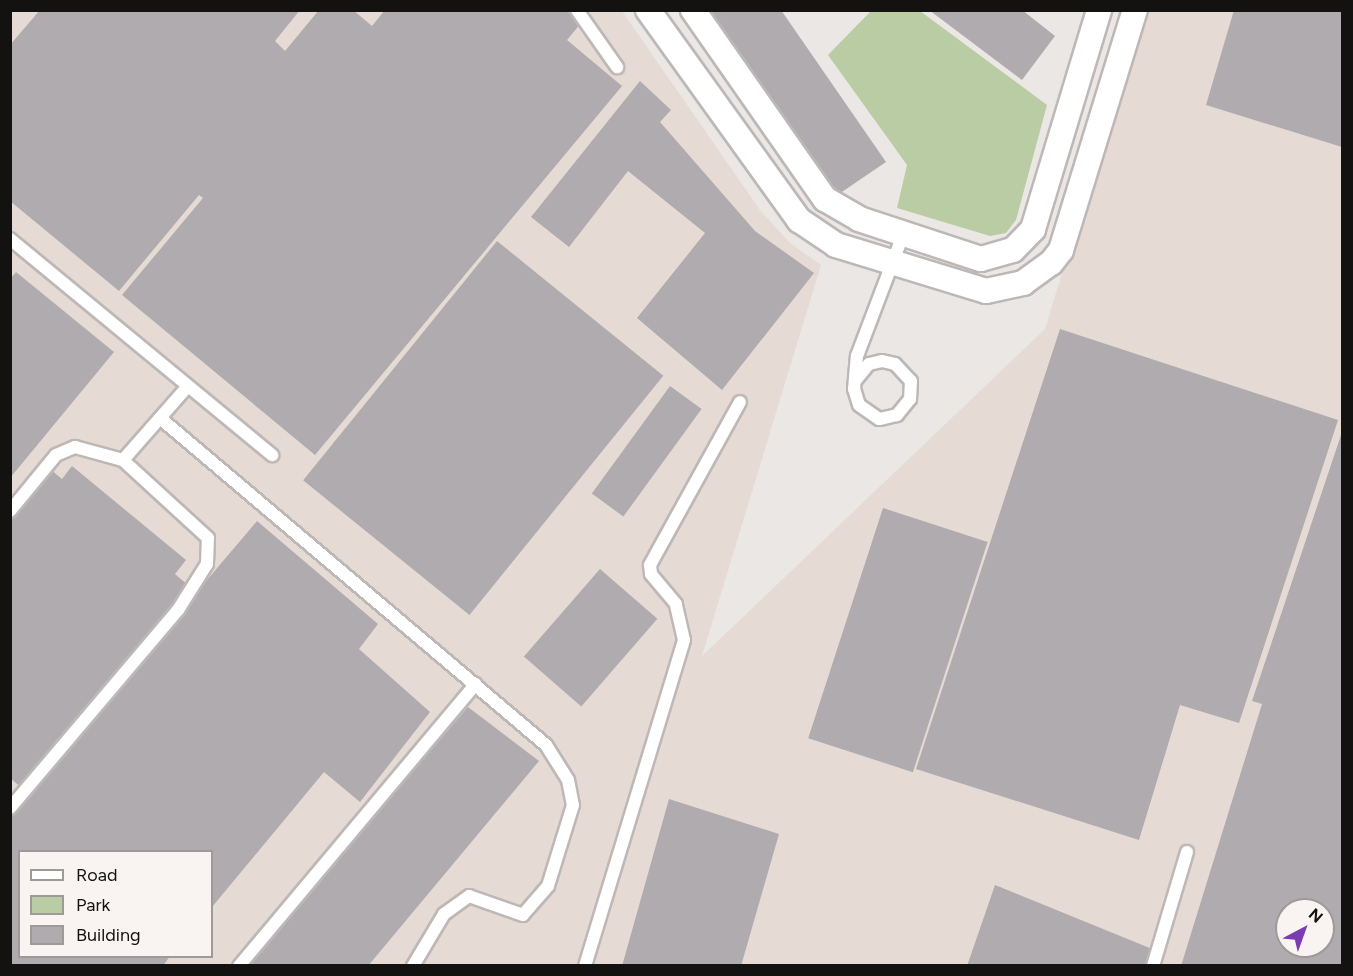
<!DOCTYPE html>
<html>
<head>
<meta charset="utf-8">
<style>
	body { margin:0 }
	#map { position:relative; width:1353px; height:976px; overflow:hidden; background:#ebe7e5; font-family:Figtree,sans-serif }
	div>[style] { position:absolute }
	.built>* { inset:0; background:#e6dad4 }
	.green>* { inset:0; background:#b9cca3 }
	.building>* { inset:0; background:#afabae; transform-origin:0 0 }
	.roads { filter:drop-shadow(2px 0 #bdb8b6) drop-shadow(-2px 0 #bdb8b6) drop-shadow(0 2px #bdb8b6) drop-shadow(0 -2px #bdb8b6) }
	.service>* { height:12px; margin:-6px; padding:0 6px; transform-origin:6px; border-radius:6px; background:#fff }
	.minor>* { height:24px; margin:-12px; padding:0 12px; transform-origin:12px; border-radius:12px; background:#fff }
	span { translate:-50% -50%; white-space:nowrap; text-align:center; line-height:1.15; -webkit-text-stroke:5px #f9f4f2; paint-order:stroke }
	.frame { position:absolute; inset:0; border:12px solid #131211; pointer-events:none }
	.legend { position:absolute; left:18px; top:850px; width:195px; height:108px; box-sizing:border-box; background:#f9f4f2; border:2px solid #9d9a98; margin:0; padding:8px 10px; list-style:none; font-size:18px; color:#131211 }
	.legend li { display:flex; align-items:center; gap:12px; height:30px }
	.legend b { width:30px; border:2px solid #9d9a98 }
	.north { position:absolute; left:1275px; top:898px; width:60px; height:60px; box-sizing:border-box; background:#f9f4f2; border:2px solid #9d9a98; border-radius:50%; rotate:41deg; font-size:16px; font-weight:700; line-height:24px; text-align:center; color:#131211 }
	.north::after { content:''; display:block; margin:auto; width:21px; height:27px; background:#7c3cb1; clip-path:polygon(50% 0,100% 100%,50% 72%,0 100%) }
</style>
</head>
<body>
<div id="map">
	<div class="built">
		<div style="clip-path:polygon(evenodd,10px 11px,622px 11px,760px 210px,790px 243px,821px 265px,702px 656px,1045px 329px,1142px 11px,1342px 11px,1342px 965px,11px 965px,10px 11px,20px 852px,212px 852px,212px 956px,20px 956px,20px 852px,10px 11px,1287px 910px,1323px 910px,1323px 946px,1287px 946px,1287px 910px)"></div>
	</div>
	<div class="green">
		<div style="clip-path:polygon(871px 11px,920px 11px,1047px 105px,1016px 220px,1006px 233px,990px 236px,897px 208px,907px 165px,828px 55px)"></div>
	</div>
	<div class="building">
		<div style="clip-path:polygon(40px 10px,300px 10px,275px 41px,285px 51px,319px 10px,353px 10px,372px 26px,385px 10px,566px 10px,581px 23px,567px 40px,622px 86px,315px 455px,122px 295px,203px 198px,199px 195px,119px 291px,10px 201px,10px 45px)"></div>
		<div style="clip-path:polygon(707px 10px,781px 10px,886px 162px,836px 196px)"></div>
		<div style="clip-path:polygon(929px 10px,1022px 10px,1055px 36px,1022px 80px)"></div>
		<div style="clip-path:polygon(1234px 10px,1342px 10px,1342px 147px,1206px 105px)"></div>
		<div style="clip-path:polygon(640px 81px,671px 110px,660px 122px,755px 231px,814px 273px,722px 390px,637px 318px,705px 233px,628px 171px,569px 247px,531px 217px)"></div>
		<div style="left:497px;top:241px;width:214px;height:308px;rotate:39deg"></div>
		<div style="clip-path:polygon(16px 272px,114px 352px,10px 478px,10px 279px)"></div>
		<div style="clip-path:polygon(1060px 329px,1338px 420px,1239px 723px,1180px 705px,1139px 840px,916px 769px)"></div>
		<div style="left:670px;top:386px;width:39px;height:133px;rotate:36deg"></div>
		<div style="clip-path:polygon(evenodd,1342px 432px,1342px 966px,1181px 966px,1262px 704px,1252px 701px,1342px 432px,1287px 910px,1323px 910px,1323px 946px,1287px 946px,1287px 910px)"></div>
		<div style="clip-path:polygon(72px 466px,186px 560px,175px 574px,189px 586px,22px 788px,10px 778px,10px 517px,50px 469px,62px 479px)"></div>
		<div style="left:883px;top:508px;width:110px;height:242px;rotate:18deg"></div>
		<div style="clip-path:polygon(257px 521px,378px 624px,359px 649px,430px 712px,360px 802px,324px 772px,212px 907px,212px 852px,20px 852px,20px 956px,170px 956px,163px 966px,10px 966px,10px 812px)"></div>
		<div style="left:600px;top:569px;width:76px;height:116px;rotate:41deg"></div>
		<div style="clip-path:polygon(468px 707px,539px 761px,368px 966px,246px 966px)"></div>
		<div style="clip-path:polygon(669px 799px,779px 834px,741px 966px,622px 966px)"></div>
		<div style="clip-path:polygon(995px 885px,1157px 951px,1151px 966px,967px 966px)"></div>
	</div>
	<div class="roads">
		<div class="service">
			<div style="left:577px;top:10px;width:70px;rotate:54.9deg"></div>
			<div style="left:10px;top:239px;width:340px;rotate:39.5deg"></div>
			<div style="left:855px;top:381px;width:22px;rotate:-51deg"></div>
			<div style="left:869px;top:364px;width:13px;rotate:-13deg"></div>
			<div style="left:882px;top:361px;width:13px;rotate:13deg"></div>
			<div style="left:895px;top:364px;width:23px;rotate:47deg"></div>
			<div style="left:911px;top:381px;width:18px;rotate:93deg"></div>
			<div style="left:910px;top:399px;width:21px;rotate:129deg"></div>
			<div style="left:897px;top:415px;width:18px;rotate:167deg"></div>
			<div style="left:879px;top:419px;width:24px;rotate:-145deg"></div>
			<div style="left:859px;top:405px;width:17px;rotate:-107deg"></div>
			<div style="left:854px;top:389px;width:33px;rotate:-85deg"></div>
			<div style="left:857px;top:356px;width:129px;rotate:-69.2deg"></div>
			<div style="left:160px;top:418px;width:506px;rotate:40.27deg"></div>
			<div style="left:546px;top:745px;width:41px;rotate:57.8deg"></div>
			<div style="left:568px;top:780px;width:25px;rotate:79deg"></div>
			<div style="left:573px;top:805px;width:85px;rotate:107.2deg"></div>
			<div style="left:548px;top:886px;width:38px;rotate:131deg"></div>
			<div style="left:523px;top:915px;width:57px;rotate:-160.6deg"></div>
			<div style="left:469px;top:896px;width:31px;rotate:144deg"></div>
			<div style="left:444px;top:914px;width:61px;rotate:120.8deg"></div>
			<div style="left:10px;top:511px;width:72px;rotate:-50.6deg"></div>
			<div style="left:56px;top:455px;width:21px;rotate:-23deg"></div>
			<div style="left:75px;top:447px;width:50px;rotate:15.2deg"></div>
			<div style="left:10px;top:808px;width:260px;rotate:-49.7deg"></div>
			<div style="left:178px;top:610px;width:54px;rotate:-57.8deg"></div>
			<div style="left:207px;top:564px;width:26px;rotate:-88deg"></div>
			<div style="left:208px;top:538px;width:115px;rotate:-137.5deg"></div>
			<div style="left:123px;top:460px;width:98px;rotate:-48.7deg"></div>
			<div style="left:239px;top:966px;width:368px;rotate:-50deg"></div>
			<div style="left:585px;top:966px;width:341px;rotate:-73.1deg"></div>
			<div style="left:684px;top:640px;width:37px;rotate:-103deg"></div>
			<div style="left:676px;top:604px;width:39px;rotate:-130deg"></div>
			<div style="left:651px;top:574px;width:9px;rotate:-96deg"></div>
			<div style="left:650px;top:565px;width:186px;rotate:-61.1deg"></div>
			<div style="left:1153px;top:966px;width:119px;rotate:-73.4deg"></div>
		</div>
		<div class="minor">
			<div style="left:648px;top:10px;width:259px;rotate:54.3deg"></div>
			<div style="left:799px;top:220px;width:45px;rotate:34deg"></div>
			<div style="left:836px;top:245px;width:157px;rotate:17deg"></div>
			<div style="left:986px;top:291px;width:38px;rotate:-12deg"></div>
			<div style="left:1023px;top:283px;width:34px;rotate:-36deg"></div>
			<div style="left:1051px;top:263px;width:16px;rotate:-52deg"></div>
			<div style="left:1061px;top:250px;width:251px;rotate:-72.9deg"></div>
			<div style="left:693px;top:10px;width:231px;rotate:55.1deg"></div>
			<div style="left:825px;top:199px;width:39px;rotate:30deg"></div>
			<div style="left:859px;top:219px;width:128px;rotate:18.2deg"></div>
			<div style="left:981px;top:259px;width:33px;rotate:-16deg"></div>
			<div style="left:1013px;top:250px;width:29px;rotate:-46deg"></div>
			<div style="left:1033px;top:229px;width:229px;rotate:-73.2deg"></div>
		</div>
	</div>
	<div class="frame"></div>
	<ul class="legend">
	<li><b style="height:8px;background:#fff"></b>Road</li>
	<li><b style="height:16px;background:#b9cca3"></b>Park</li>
	<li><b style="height:16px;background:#afabae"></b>Building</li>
	</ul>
	<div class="north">N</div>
</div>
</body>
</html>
